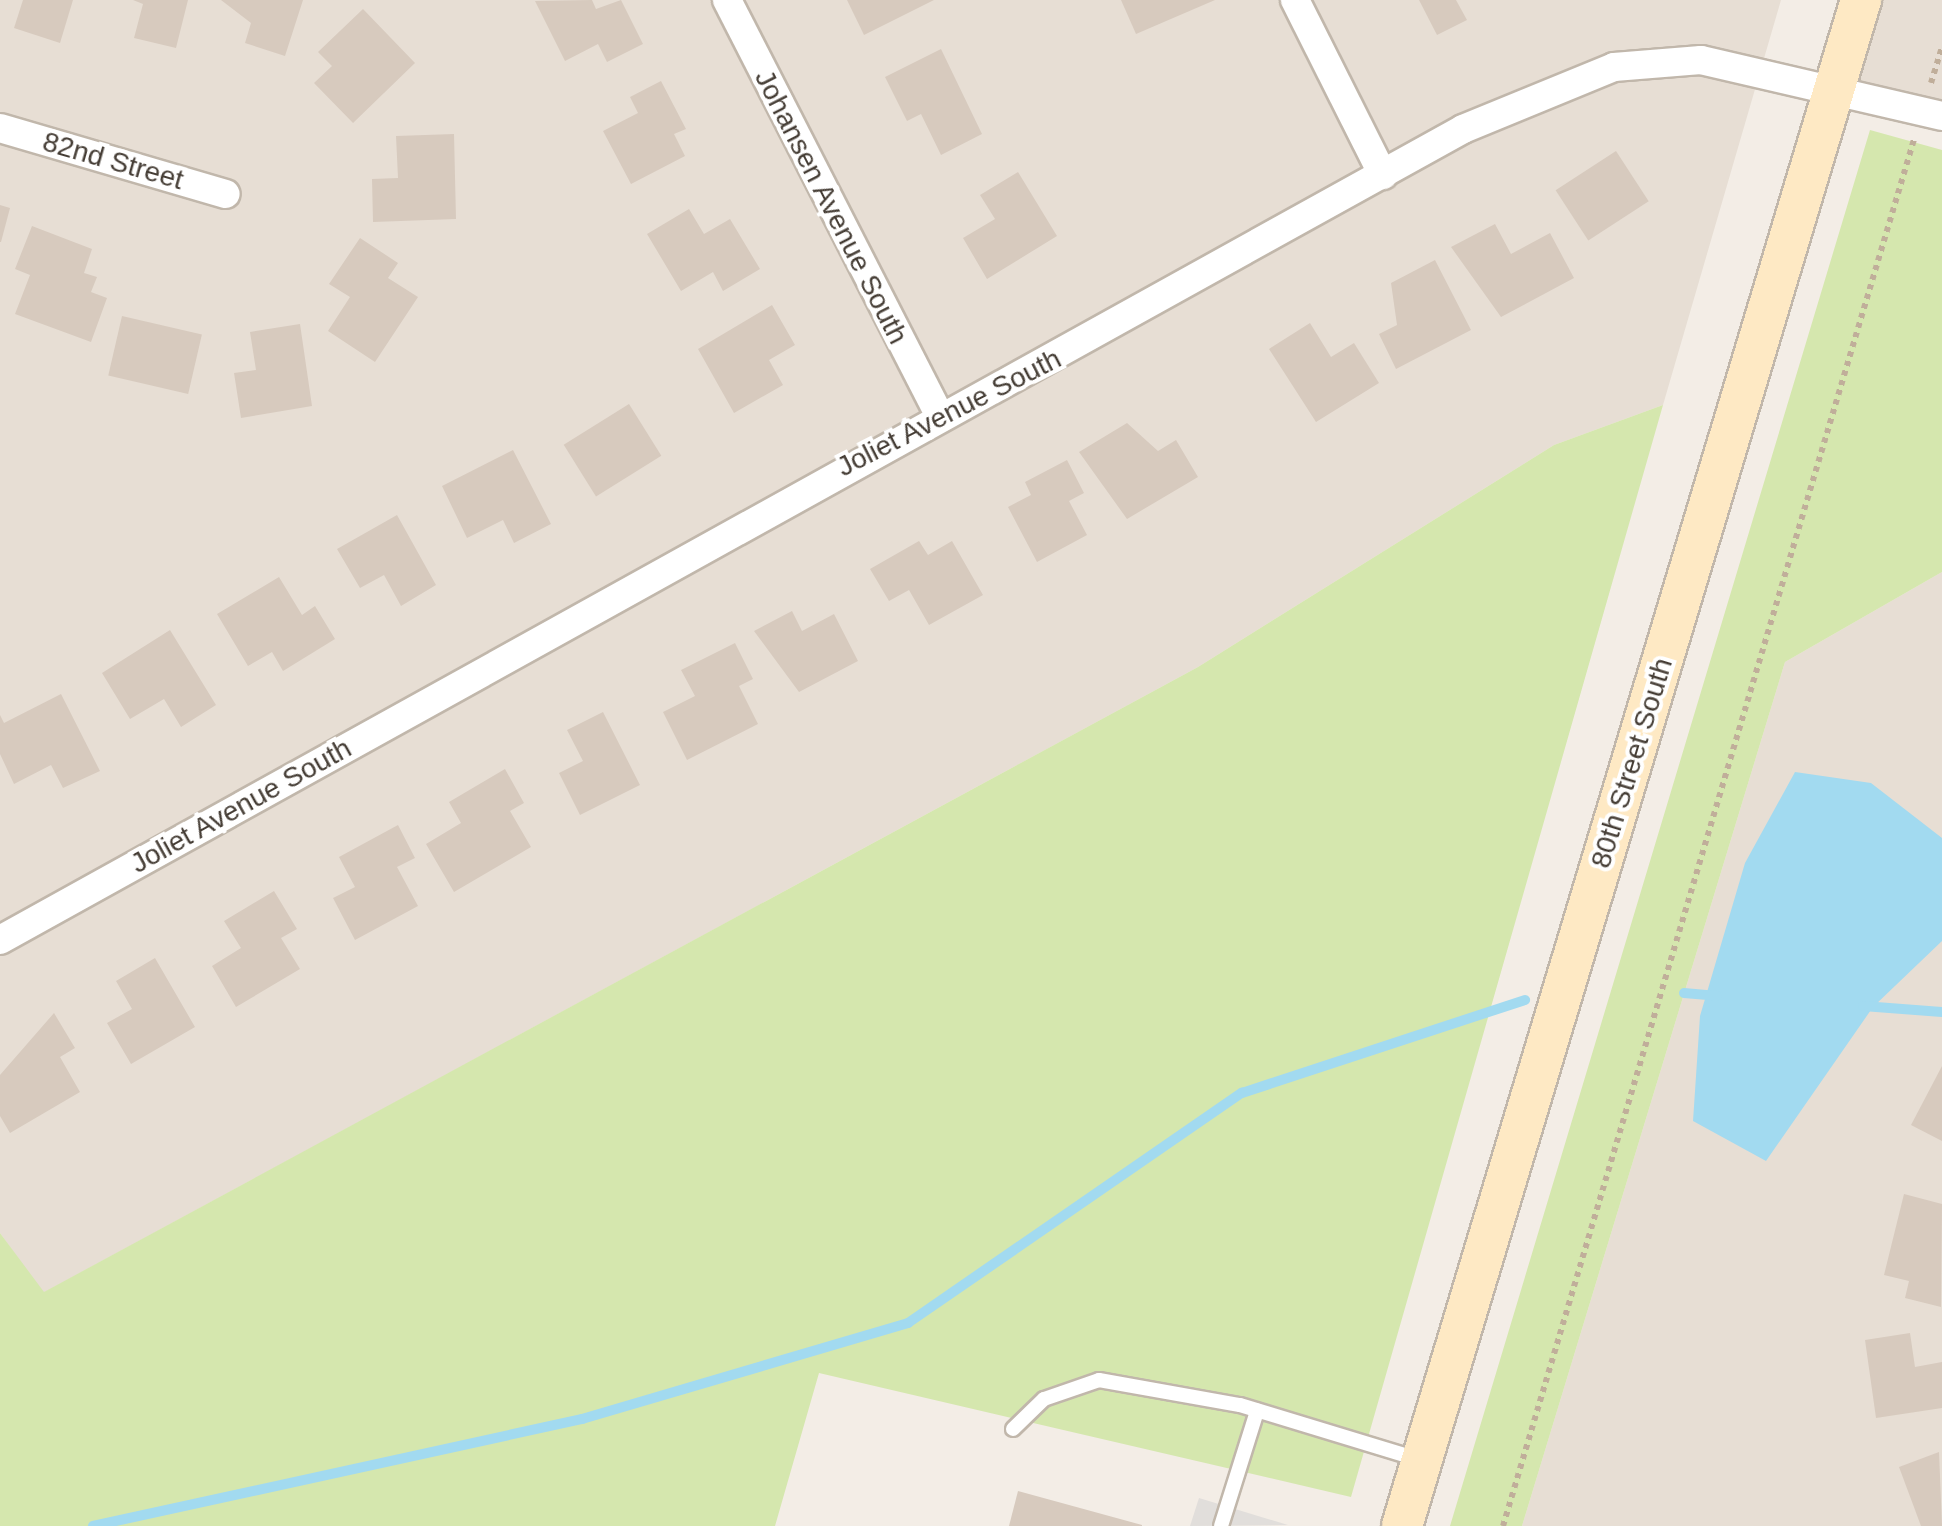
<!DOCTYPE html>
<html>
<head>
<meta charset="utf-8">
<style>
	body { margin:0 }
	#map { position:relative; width:1942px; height:1526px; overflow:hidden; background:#f3ede6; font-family:Helvetica,sans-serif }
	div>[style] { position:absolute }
	.residential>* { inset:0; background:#e7ded4 }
	.green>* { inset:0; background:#d5e7ae }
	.parking>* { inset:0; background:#e1dedb }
	.water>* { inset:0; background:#a2daf0 }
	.stream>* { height:10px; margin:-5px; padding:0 5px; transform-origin:5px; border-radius:5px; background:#a2daf0 }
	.building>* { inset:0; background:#d7cabe; transform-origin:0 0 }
	.path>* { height:6px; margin-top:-3px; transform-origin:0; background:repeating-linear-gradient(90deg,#c0ae9a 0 5px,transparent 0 10px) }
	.roads { filter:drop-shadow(2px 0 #c1b7ab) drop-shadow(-2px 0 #c1b7ab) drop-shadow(0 2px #c1b7ab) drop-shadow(0 -2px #c1b7ab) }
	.lane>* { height:14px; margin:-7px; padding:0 7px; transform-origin:7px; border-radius:7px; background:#fff }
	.street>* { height:28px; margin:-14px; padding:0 14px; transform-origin:14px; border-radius:14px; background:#fff }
	.secondary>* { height:40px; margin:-20px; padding:0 20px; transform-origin:20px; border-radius:20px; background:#fee9c4 }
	span { translate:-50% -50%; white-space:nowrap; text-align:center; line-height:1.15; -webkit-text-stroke:8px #fff; paint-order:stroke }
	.street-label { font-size:28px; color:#453d35 }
</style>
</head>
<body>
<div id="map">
	<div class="residential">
		<div style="clip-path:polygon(0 0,1781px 0,1663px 405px,1554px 445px,1198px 667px,43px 1293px,0 1233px)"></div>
		<div style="clip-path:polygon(1861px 0,1942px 0,1942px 116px,1836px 88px)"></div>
		<div style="clip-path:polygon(1942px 572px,1942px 1526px,1522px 1526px,1785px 662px)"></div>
	</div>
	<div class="green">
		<div style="clip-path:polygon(1870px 130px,1942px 150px,1942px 572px,1785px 662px,1522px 1526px,1450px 1526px)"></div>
		<div style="clip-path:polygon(1663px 405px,1351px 1497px,819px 1373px,775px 1526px,0 1526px,0 1233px,44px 1292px,1198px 667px,1554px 445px)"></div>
	</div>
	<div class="parking">
		<div style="clip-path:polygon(1199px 1498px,1288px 1525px,1190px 1526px)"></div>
	</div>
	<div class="water">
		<div style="clip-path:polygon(1795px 772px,1871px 783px,1942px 838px,1942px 941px,1873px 1007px,1766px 1161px,1693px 1121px,1700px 1016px,1745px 863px)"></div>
	</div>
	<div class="stream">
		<div style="left:1684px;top:993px;width:33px;rotate:5deg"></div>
		<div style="left:1863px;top:1006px;width:79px;rotate:4.3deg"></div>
		<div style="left:93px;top:1526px;width:501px;rotate:-12.34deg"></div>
		<div style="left:582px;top:1419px;width:340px;rotate:-16.4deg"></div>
		<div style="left:908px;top:1323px;width:406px;rotate:-34.6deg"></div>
		<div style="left:1242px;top:1093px;width:298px;rotate:-18.2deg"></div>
	</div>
	<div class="building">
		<div style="clip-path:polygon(23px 0,73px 0,60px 43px,14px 28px)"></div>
		<div style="clip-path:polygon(133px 0,188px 0,176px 48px,134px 38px,143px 4px)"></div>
		<div style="clip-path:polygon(221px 0,303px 0,285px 56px,245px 43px,251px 23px)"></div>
		<div style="clip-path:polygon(592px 0,596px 9px,621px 0,643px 44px,607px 62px,598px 44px,565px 61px,535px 1px)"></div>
		<div style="clip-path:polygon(847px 0,934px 0,864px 35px)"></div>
		<div style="clip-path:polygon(1121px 0,1215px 0,1136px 34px)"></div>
		<div style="clip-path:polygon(1419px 0,1456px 0,1467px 20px,1437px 35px)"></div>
		<div style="clip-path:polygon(363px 9px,415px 63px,353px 123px,314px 83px,332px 66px,318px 52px)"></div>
		<div style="clip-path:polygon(941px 49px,982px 134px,941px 155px,921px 114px,907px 121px,885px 77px)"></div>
		<div style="clip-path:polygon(661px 81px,686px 129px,674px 134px,685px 156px,631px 184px,603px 131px,638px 113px,630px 97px)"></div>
		<div style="clip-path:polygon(454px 134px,456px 219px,373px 222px,372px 179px,398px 178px,396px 136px)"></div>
		<div style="left:1616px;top:151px;width:60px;height:72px;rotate:57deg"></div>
		<div style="clip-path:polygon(1018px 172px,1057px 236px,987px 279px,963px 238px,995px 219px,980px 195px)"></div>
		<div style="clip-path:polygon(0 205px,10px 208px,1px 242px,0 242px)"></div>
		<div style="clip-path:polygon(689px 209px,704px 234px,730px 219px,760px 269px,723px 291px,713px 272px,681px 291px,647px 234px)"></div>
		<div style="clip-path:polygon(1495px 224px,1511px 254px,1550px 233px,1574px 278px,1501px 317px,1451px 247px)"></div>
		<div style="clip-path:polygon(32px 226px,92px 249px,84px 273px,97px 277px,91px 292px,107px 298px,91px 342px,15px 314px,30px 275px,15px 269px)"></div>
		<div style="clip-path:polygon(360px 238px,398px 263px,388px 278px,418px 297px,375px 362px,328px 331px,350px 297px,329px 284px)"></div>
		<div style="clip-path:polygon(1435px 260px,1471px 330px,1396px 369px,1379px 334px,1397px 325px,1391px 283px)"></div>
		<div style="clip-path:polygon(772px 305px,795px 345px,769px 360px,783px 385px,734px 413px,698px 349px)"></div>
		<div style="left:122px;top:316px;width:82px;height:61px;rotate:13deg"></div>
		<div style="clip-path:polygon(1310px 323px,1331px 357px,1354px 343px,1379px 383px,1316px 422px,1269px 349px)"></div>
		<div style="clip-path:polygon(300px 324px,312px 406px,241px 418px,234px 373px,256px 370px,250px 332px)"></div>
		<div style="left:629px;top:404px;width:61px;height:77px;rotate:58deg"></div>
		<div style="clip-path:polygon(1127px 423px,1158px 451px,1176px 440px,1198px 477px,1127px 519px,1079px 452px)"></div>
		<div style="clip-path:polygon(513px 450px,551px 524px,514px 543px,503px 520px,467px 538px,442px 486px)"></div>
		<div style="clip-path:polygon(1067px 460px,1084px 493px,1069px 501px,1087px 535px,1037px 562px,1008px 507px,1031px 495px,1025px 482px)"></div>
		<div style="clip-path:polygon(397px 515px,436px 585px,401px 606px,384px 575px,360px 588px,337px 549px)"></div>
		<div style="clip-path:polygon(919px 541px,928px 555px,952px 541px,983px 595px,929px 625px,909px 590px,889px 601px,870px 569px)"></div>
		<div style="clip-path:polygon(279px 577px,302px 615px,315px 606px,335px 639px,283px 671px,272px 652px,248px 666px,217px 614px)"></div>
		<div style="clip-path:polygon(792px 611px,802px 631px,834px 614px,858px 661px,799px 692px,754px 631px)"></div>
		<div style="clip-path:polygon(170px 630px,216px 705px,181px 727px,164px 699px,130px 719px,102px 673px)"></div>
		<div style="clip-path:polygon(735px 643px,753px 679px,739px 686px,758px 724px,687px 760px,663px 712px,695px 696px,681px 670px)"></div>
		<div style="clip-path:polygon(61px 694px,100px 771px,63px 788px,51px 765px,14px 784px,0 754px,0 715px,4px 723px)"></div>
		<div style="clip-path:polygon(603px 712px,640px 785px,580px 815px,559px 773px,583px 761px,567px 730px)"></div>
		<div style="clip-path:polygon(505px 769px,524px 803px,510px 811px,531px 847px,454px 892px,426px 844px,461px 823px,449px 802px)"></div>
		<div style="clip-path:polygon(398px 825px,415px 858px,397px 867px,418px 906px,355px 940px,333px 898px,355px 887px,339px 857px)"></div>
		<div style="clip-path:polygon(274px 891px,297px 929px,281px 938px,300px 969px,236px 1007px,212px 966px,241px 948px,224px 921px)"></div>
		<div style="clip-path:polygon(155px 958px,195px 1027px,131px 1064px,107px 1023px,132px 1009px,116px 981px)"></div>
		<div style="clip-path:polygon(54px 1013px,75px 1048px,60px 1057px,80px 1092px,10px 1133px,0 1116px,0 1075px)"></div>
		<div style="clip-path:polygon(1942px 1066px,1942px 1141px,1911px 1125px)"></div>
		<div style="clip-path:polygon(1904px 1194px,1942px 1204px,1941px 1307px,1905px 1298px,1909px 1281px,1884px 1275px)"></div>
		<div style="clip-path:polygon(1910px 1333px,1915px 1367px,1942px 1362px,1942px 1408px,1876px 1418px,1865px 1340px)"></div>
		<div style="clip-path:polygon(1939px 1452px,1942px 1526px,1921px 1526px,1899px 1467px)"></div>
		<div style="clip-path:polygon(1018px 1491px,1142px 1525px,1142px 1526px,1009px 1526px)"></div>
	</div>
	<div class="path">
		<div style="left:1931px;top:83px;width:39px;rotate:-73deg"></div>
		<div style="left:1503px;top:1526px;width:1447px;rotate:-73.49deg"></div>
	</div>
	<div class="roads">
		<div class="lane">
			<div style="left:1013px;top:1429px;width:43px;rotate:-44.1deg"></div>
			<div style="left:1044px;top:1399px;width:58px;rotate:-19.1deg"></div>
			<div style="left:1099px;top:1380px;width:143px;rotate:10.1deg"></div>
			<div style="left:1240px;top:1405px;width:189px;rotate:16.9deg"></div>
			<div style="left:1221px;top:1526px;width:121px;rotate:-72.6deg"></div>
		</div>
		<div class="street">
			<div style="left:727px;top:0;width:464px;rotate:62.9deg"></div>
			<div style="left:1295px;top:0;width:196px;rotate:63.3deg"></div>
			<div style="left:0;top:128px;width:235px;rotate:16.3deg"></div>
			<div style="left:0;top:940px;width:1673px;rotate:-29deg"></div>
			<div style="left:1463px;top:129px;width:163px;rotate:-22.3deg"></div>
			<div style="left:1614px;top:67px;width:87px;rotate:-4.6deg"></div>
			<div style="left:1701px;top:60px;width:247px;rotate:13.1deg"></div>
		</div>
		<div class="secondary">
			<div style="left:1402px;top:1526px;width:1594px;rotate:-73.26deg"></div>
		</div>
	</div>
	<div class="street-label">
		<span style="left:113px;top:161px;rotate:16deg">82nd Street</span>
		<span style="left:831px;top:207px;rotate:63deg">Johansen Avenue South</span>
		<span style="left:949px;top:413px;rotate:-27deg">Joliet Avenue South</span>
		<span style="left:1632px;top:763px;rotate:-73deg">80th Street South</span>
		<span style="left:241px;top:806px;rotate:-29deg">Joliet Avenue South</span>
	</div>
</div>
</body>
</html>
